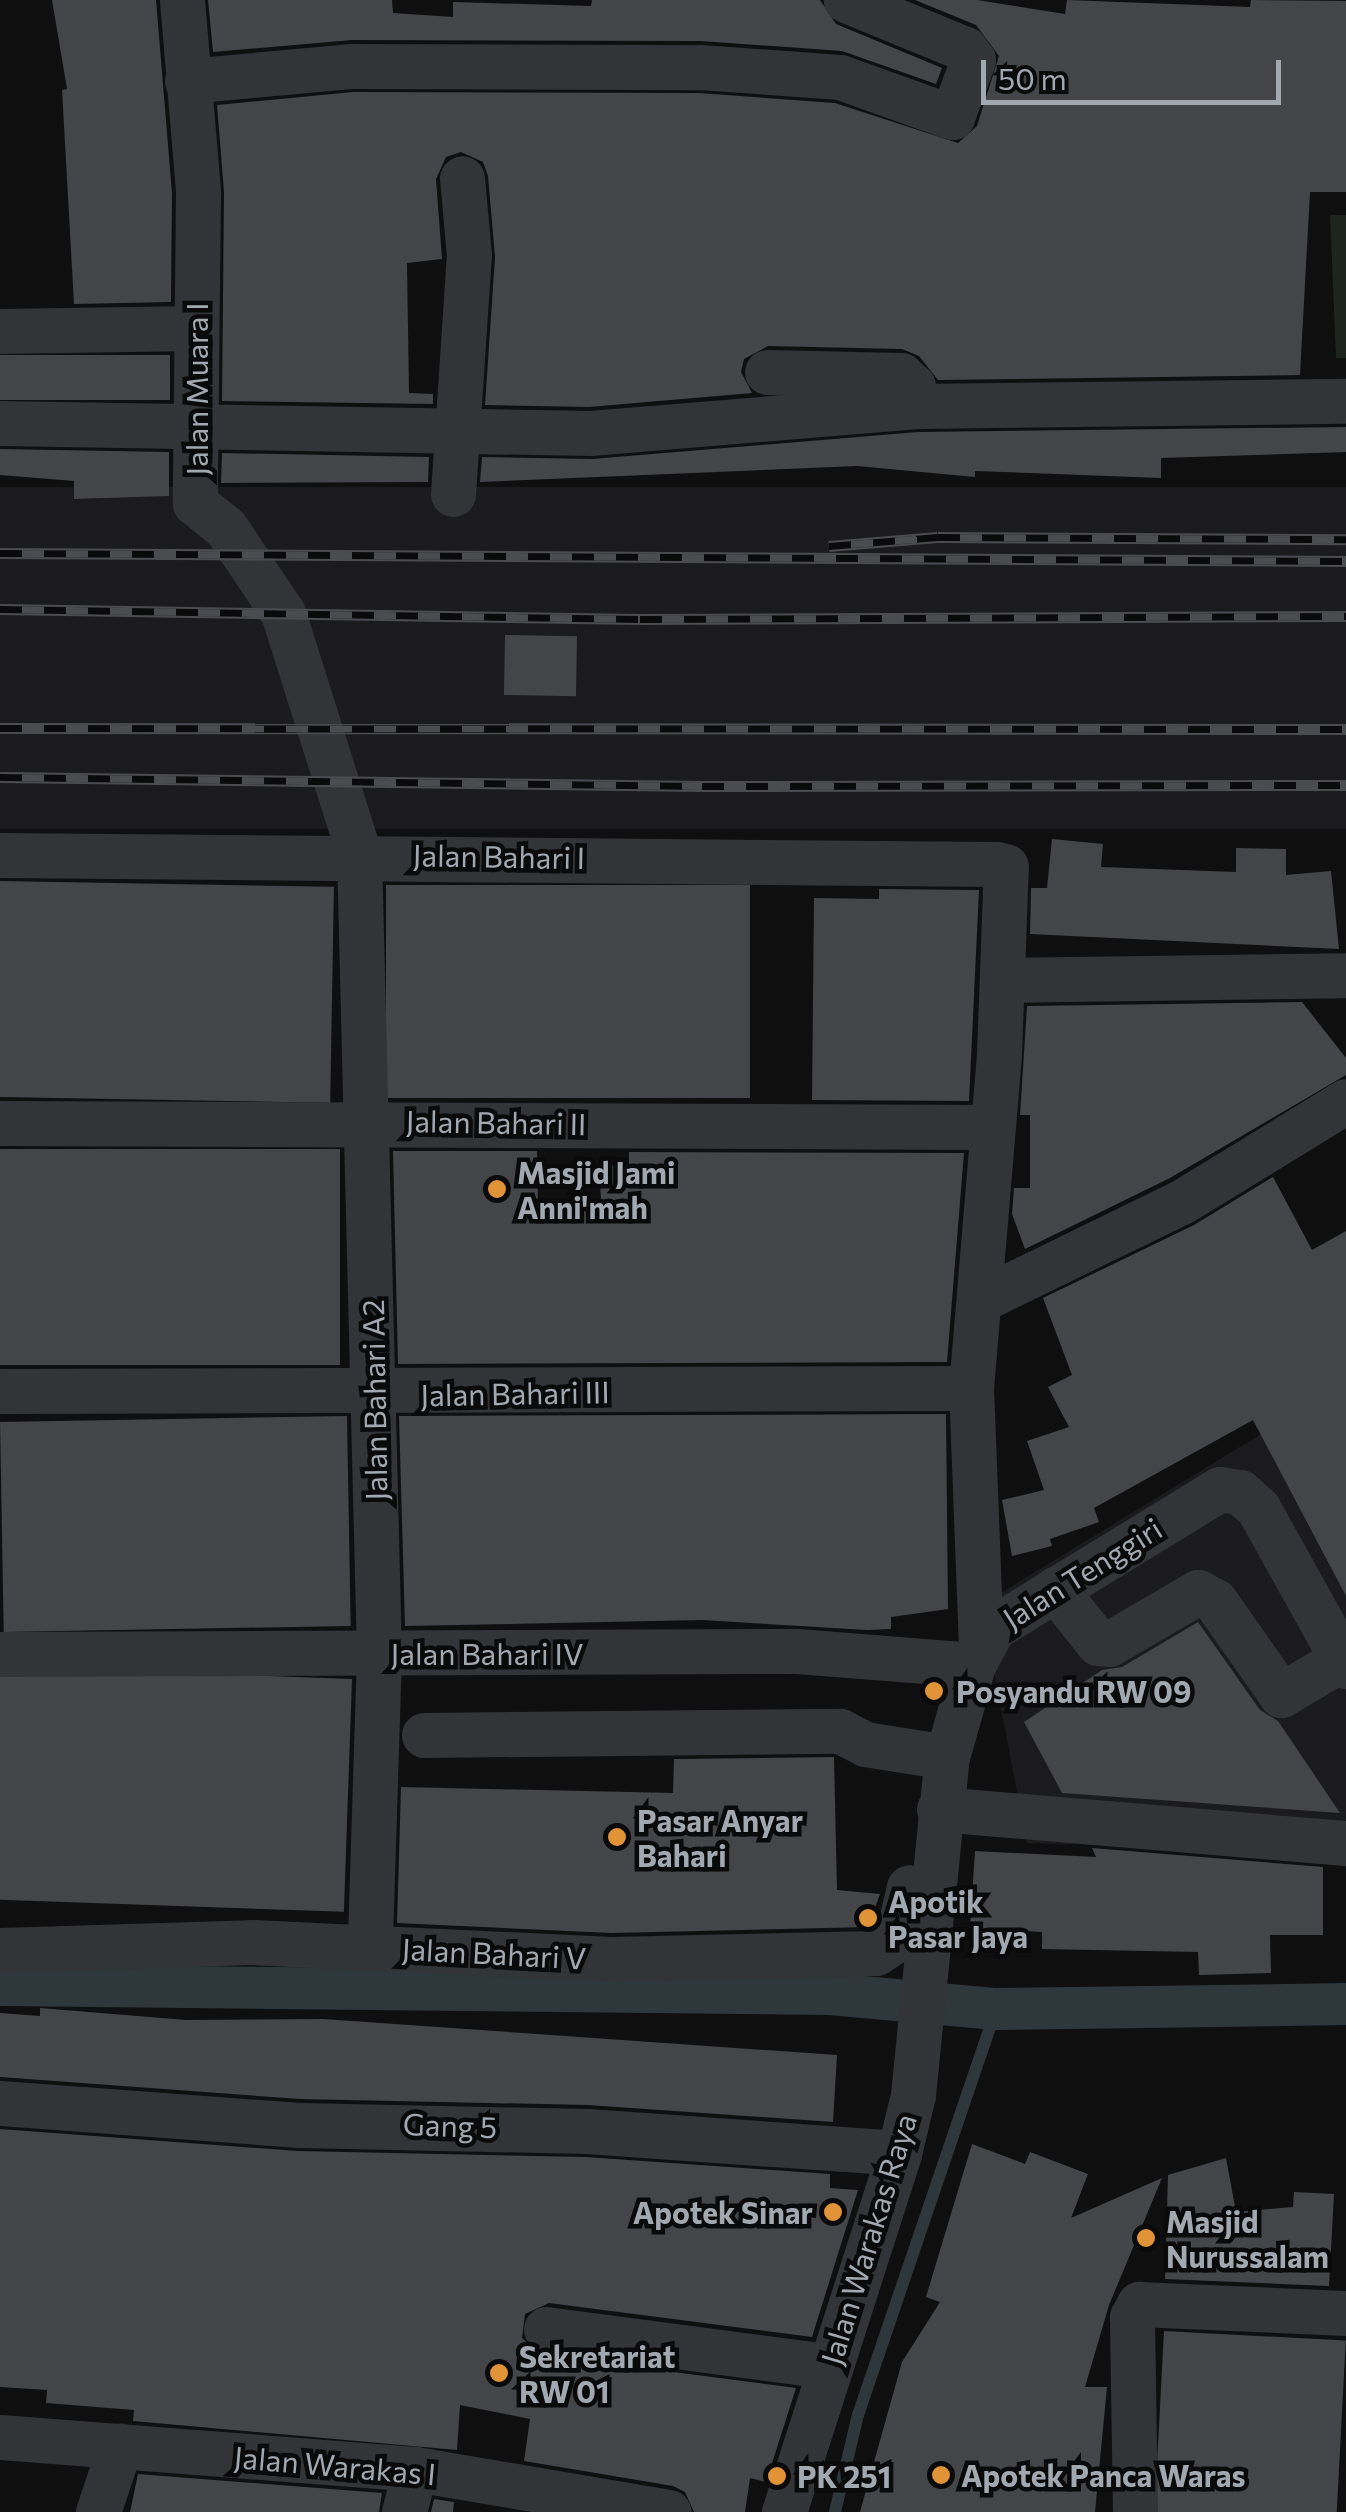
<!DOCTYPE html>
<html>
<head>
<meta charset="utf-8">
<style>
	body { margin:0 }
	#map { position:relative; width:1346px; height:2512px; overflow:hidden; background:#0f0f10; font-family:Commissioner,sans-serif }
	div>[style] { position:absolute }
	.built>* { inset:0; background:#1b1b1d; transform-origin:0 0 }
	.green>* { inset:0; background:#1e241e }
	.stream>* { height:12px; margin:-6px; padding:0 6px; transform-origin:6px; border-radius:6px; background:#2e373c }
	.canal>* { height:42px; margin:-21px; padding:0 21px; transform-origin:21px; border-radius:21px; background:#2e373c }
	.building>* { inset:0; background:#434548; transform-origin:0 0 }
	.minor>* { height:45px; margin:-22.5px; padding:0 22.5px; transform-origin:22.5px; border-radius:22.5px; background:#323437 }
	.rail>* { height:11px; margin-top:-5.5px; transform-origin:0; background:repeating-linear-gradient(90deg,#0a0a0b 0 22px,#4a4c50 0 44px); box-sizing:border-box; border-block:2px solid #4a4c50 }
	.dots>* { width:28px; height:28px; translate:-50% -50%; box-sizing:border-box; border:5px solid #0a0a0b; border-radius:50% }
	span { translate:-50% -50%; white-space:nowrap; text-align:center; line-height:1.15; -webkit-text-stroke:9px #0a0a0b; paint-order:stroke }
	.street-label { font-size:30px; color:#a1a8b0 }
	.poi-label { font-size:30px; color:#a1a8b0; font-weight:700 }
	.left { translate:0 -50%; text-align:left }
	.right { translate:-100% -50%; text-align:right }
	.scale { position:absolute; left:981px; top:60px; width:300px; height:45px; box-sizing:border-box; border:5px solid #a1a8b0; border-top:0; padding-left:12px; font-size:30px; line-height:35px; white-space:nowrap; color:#a1a8b0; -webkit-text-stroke:8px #0a0a0b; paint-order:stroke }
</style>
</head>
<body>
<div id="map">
	<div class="built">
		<div style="left:1346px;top:487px;width:342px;height:1346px;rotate:90deg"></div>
		<div style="clip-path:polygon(1346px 1382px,1346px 1851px,1027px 1843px,981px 1605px)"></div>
	</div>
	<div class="green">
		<div style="clip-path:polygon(1330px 215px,1346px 215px,1346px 358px,1336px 358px)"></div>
	</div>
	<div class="stream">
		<div style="left:835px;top:2512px;width:100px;rotate:-76.7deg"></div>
		<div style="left:858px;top:2415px;width:429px;rotate:-71.2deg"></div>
	</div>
	<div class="canal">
		<div style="left:0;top:1985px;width:830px;rotate:0.62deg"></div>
		<div style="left:830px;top:1994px;width:167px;rotate:5.2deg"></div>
		<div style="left:996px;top:2009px;width:350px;rotate:-0.8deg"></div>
	</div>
	<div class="building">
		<div style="clip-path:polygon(52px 0,156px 0,172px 193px,171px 302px,74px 304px,62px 90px,67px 89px)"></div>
		<div style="clip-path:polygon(208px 0,392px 0,393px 13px,453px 17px,453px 2px,591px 6px,592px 0,820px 0,836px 24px,942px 68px,936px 84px,842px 51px,700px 41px,352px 40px,213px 52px)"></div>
		<div style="clip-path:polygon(915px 0,977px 0,1065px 14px,1067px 0,1250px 7px,1251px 0,1346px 1px,1346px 192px,1310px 192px,1300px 375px,938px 380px,919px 356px,902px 349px,768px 346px,744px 359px,741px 372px,752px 393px,589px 407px,485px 405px,495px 257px,488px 176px,483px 162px,461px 152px,446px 157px,436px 179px,442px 259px,407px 263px,409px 393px,433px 394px,433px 404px,222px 401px,224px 192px,217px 105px,353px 92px,699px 93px,835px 103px,958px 143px,977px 126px,999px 56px,976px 25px)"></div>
		<div style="left:170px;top:355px;width:45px;height:170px;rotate:90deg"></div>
		<div style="clip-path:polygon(1346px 427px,1346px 452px,1161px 458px,1161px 478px,975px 471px,975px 477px,857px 466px,480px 482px,482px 457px,592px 459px,918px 432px)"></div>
		<div style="clip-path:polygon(0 449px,169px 452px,169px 496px,74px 499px,74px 481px,0 475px)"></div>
		<div style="clip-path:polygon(222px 453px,429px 457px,428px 482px,221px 483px)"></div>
		<div style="left:505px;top:635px;width:72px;height:60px;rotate:1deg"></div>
		<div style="clip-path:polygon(1052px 839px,1103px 844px,1101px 867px,1236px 872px,1236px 848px,1286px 849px,1286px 875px,1331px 871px,1339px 949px,1030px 934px,1031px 888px,1047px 888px)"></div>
		<div style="left:0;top:881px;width:334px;height:216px;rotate:1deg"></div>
		<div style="left:386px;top:885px;width:364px;height:213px"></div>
		<div style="clip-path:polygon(879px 889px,979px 890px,969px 1101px,812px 1100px,814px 898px,879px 899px)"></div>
		<div style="clip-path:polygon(1302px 1002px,1346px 1058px,1346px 1075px,1170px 1178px,1025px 1249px,1012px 1214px,1014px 1188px,1030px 1188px,1030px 1115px,1020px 1115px,1027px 1006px)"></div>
		<div style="left:0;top:1149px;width:340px;height:216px"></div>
		<div style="clip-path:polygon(393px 1151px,537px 1151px,538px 1202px,601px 1199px,599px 1166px,629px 1165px,629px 1152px,964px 1153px,947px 1362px,398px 1364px)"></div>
		<div style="clip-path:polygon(1273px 1177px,1312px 1250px,1346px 1231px,1346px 1596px,1253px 1420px,1094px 1508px,1099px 1522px,1050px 1539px,1052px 1546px,1012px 1556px,1002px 1500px,1044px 1490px,1027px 1441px,1069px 1427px,1048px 1387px,1072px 1375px,1043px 1298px,1194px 1225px)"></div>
		<div style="clip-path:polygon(946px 1414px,948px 1609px,891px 1617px,891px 1629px,867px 1630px,702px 1620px,405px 1626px,399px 1416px)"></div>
		<div style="left:347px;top:1416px;width:210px;height:347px;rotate:89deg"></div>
		<div style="clip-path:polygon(1198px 1622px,1260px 1710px,1278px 1721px,1340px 1813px,1062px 1793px,1024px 1722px,1102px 1670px,1122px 1667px)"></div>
		<div style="left:352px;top:1679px;width:233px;height:352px;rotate:92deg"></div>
		<div style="clip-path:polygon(834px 1757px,837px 1890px,880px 1894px,868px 1927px,611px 1933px,397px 1923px,401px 1787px,673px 1793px,674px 1759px)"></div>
		<div style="clip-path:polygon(1092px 1848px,1323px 1867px,1323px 1935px,1270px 1935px,1271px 1973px,1199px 1975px,1198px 1952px,1042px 1949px,1042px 1932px,970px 1928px,975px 1851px,1096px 1857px)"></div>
		<div style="clip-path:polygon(40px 2008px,186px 2020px,323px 2019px,837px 2055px,833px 2122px,588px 2105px,300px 2099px,0 2077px,0 2013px,40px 2016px)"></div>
		<div style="clip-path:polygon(0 2129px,298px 2151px,586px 2157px,830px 2174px,830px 2188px,858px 2190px,812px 2337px,549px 2303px,525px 2314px,522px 2338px,542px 2355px,796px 2388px,766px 2482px,750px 2478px,745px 2512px,694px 2512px,685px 2492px,673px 2486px,524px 2461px,530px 2419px,460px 2405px,457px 2450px,133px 2421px,134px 2410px,46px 2403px,47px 2390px,0 2387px)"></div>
		<div style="clip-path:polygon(972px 2144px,1025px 2164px,1030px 2152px,1088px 2174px,1071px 2218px,1162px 2178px,1109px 2305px,1085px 2387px,1107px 2387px,1095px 2512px,860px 2512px,902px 2362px,940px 2302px,926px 2297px)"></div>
		<div style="clip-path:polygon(1226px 2158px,1236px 2212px,1293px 2207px,1294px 2192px,1334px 2194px,1329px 2286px,1165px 2279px,1168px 2175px)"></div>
		<div style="left:1164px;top:2331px;width:182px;height:181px;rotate:3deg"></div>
		<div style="clip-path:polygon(138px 2474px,382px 2493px,379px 2512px,130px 2512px)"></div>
		<div style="clip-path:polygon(434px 2499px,454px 2502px,453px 2512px,431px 2512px)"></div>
	</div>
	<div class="minor">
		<div style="left:182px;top:0;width:193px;rotate:85.2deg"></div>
		<div style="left:198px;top:192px;width:311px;rotate:90.6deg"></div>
		<div style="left:195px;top:503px;width:40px;rotate:39deg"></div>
		<div style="left:226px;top:528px;width:102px;rotate:56.2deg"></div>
		<div style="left:283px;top:613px;width:253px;rotate:72.5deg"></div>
		<div style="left:359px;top:854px;width:799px;rotate:88.57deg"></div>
		<div style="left:379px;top:1653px;width:293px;rotate:91.8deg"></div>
		<div style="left:187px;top:81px;width:166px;rotate:-5.2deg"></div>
		<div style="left:352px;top:66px;width:348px;rotate:0.2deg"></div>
		<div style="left:700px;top:67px;width:140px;rotate:4.1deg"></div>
		<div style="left:840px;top:77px;width:119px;rotate:19.7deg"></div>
		<div style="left:952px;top:117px;width:61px;rotate:-69.8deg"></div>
		<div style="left:973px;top:60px;width:14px;rotate:-126deg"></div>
		<div style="left:965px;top:49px;width:129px;rotate:-157.6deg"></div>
		<div style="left:0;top:331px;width:195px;rotate:-0.9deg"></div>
		<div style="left:767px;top:372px;width:134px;rotate:1.3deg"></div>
		<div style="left:901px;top:375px;width:16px;rotate:43deg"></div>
		<div style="left:913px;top:386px;width:20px;rotate:79deg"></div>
		<div style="left:0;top:423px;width:590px;rotate:0.97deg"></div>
		<div style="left:590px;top:433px;width:328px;rotate:-4.7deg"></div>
		<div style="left:917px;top:406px;width:429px;rotate:-0.7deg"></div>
		<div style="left:453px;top:494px;width:240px;rotate:-86.2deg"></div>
		<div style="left:469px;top:255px;width:77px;rotate:-95.2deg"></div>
		<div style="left:0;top:855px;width:998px;rotate:0.52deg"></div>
		<div style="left:1003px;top:980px;width:343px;rotate:-0.8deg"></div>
		<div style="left:0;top:1123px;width:991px;rotate:0.23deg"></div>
		<div style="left:980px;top:1300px;width:226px;rotate:-26deg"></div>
		<div style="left:1183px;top:1201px;width:191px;rotate:-31.5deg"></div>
		<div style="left:0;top:1391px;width:971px;rotate:-0.18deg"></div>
		<div style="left:1055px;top:1589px;width:69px;rotate:51.5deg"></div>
		<div style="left:1098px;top:1643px;width:11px;rotate:5deg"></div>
		<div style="left:1109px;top:1644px;width:103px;rotate:-30.3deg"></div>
		<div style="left:1198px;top:1592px;width:19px;rotate:28deg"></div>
		<div style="left:1215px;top:1601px;width:115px;rotate:54.9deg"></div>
		<div style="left:1281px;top:1695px;width:71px;rotate:-30.5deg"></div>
		<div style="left:981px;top:1647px;width:259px;rotate:-92.2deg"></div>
		<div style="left:971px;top:1388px;width:335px;rotate:-85.2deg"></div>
		<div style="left:999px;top:1054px;width:188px;rotate:-87.9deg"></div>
		<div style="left:0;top:1654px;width:797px;rotate:-0.22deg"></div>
		<div style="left:797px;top:1651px;width:177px;rotate:4.5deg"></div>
		<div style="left:424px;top:1735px;width:416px;rotate:-0.6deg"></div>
		<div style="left:840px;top:1731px;width:28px;rotate:27deg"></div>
		<div style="left:865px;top:1744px;width:83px;rotate:9deg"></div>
		<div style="left:939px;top:1809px;width:408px;rotate:4.8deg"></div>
		<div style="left:0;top:1950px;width:251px;rotate:-1.8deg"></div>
		<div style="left:251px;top:1942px;width:360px;rotate:2.7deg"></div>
		<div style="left:611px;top:1959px;width:265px;rotate:-1.3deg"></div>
		<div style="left:876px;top:1953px;width:25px;rotate:-34deg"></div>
		<div style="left:897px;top:1939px;width:53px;rotate:-77deg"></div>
		<div style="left:0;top:2103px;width:300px;rotate:4.2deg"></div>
		<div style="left:299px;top:2125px;width:288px;rotate:1.2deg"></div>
		<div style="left:587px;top:2131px;width:313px;rotate:4deg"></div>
		<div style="left:546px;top:2329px;width:284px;rotate:7.5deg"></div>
		<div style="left:0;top:2437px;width:416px;rotate:4.4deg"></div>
		<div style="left:415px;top:2469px;width:257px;rotate:9.6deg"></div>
		<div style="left:98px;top:2512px;width:70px;rotate:-71.6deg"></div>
		<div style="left:404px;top:2512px;width:44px;rotate:-75.7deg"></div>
		<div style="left:784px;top:2512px;width:377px;rotate:-72.2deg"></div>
		<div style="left:899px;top:2153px;width:60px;rotate:-76.4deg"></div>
		<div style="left:913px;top:2095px;width:340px;rotate:-84.3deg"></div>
		<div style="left:947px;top:1757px;width:96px;rotate:-74.2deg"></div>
		<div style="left:973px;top:1665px;width:42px;rotate:-61.6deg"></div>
		<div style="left:993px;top:1628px;width:266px;rotate:-31.5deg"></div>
		<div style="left:1220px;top:1489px;width:20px;rotate:9deg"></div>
		<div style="left:1240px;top:1492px;width:24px;rotate:42deg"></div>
		<div style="left:1258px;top:1508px;width:181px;rotate:60.9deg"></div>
		<div style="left:1135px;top:2512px;width:195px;rotate:-90.9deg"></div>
		<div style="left:1132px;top:2317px;width:15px;rotate:-62deg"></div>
		<div style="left:1139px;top:2304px;width:207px;rotate:2.5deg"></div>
	</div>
	<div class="rail">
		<div style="left:829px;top:546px;width:109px;rotate:-4.7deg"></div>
		<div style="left:938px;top:537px;width:408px;rotate:0.3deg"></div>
		<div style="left:0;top:553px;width:1346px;rotate:0.34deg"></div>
		<div style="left:0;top:609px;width:640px;rotate:0.9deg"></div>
		<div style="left:640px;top:619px;width:706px;rotate:-0.24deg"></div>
		<div style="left:0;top:728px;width:1346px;rotate:0.04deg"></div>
		<div style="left:0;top:777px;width:702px;rotate:0.73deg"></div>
		<div style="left:702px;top:786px;width:644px;rotate:-0.09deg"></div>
	</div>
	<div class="dots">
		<div style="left:497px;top:1189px;background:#e09337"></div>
		<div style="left:934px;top:1691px;background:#e09337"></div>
		<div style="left:617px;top:1837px;background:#e09337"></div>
		<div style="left:868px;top:1918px;background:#e09337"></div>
		<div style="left:833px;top:2212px;background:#e09337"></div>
		<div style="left:1146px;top:2238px;background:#e09337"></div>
		<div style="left:499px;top:2373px;background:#e09337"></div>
		<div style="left:941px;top:2475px;background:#e09337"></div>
		<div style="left:777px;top:2476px;background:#e09337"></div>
	</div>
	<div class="street-label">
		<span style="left:196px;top:389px;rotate:-90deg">Jalan Muara I</span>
		<span style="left:499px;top:856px;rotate:1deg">Jalan Bahari I</span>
		<span style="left:496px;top:1122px;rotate:1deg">Jalan Bahari II</span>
		<span style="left:515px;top:1393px;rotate:-1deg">Jalan Bahari III</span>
		<span style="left:374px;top:1400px;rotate:-91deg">Jalan Bahari A2</span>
		<span style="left:1082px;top:1573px;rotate:-32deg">Jalan Tenggiri</span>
		<span style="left:487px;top:1653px">Jalan Bahari IV</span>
		<span style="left:494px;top:1953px;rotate:3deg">Jalan Bahari V</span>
		<span style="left:450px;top:2125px;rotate:2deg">Gang 5</span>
		<span style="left:868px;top:2239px;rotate:-73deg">Jalan Warakas Raya</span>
		<span style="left:335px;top:2465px;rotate:5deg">Jalan Warakas I</span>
	</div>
	<div class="poi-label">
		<span class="left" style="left:517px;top:1189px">Masjid Jami<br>Anni'mah</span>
		<span class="left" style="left:956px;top:1691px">Posyandu RW 09</span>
		<span class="left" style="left:637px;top:1837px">Pasar Anyar<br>Bahari</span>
		<span class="left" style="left:888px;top:1918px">Apotik<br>Pasar Jaya</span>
		<span class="right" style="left:813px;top:2212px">Apotek Sinar</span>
		<span class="left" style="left:1166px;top:2238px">Masjid<br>Nurussalam</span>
		<span class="left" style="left:519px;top:2373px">Sekretariat<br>RW 01</span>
		<span class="left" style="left:961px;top:2475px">Apotek Panca Waras</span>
		<span class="left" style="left:797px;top:2476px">PK 251</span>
	</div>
	<div class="scale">50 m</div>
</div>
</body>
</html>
